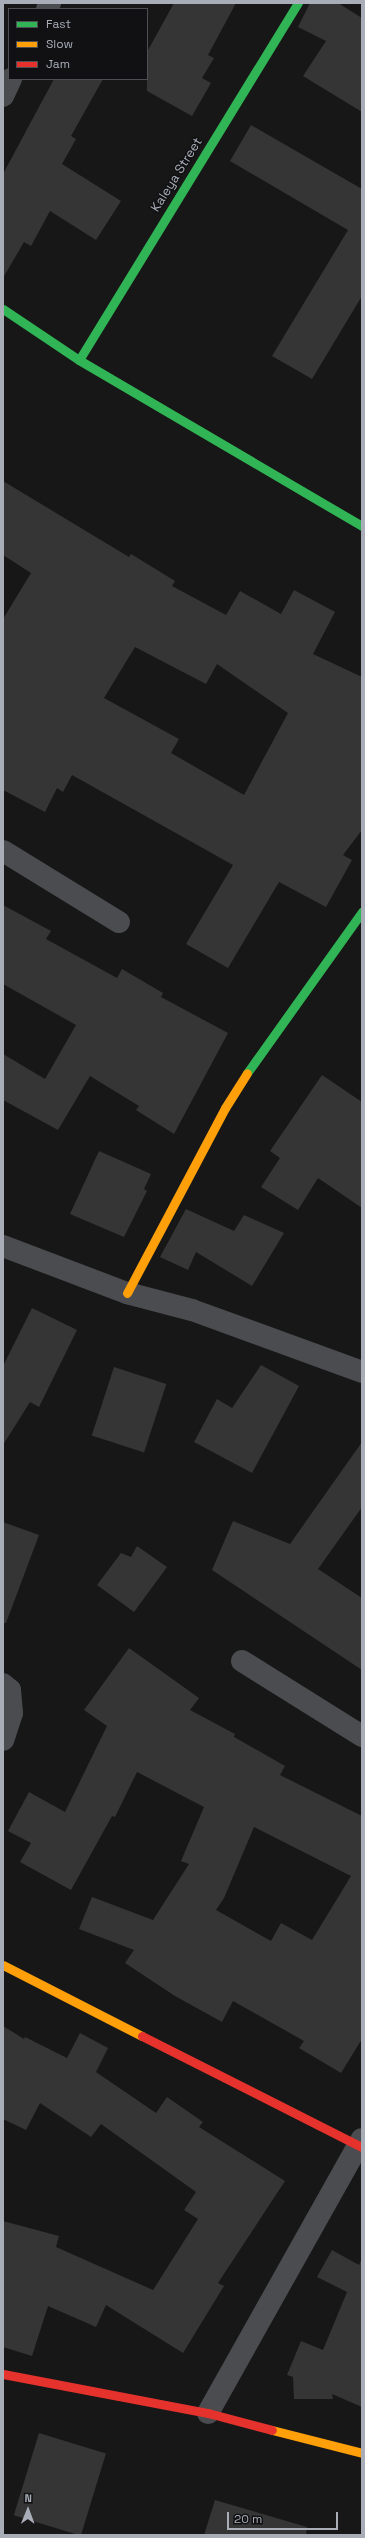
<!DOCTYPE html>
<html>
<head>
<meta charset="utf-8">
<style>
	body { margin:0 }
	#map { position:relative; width:365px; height:2538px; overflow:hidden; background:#171717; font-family:"Space Grotesk",sans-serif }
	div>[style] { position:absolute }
	.building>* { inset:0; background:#353536; transform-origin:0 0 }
	.street>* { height:22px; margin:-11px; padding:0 11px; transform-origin:11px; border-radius:11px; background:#4b4c50 }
	.fast>* { height:9px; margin:-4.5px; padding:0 4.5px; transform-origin:4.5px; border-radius:4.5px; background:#30b455 }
	.slow>* { height:9px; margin:-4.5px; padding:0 4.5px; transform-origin:4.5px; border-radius:4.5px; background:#ff9f0a }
	.jam>* { height:9px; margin:-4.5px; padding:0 4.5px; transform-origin:4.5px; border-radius:4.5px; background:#e5322d }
	span { translate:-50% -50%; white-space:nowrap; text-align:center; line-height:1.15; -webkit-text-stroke:3px #111113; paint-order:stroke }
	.street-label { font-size:13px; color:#a8adb8 }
	.frame { position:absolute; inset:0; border:4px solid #a8adb8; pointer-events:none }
	.legend { position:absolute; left:8px; top:8px; width:140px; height:72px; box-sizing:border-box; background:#111113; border:1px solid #4d4f55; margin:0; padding:5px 7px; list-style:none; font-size:12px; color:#a8adb8 }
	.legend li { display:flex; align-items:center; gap:8px; height:20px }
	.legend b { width:20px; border:1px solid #4d4f55 }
	.north { position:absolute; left:8px; top:2490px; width:40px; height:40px; -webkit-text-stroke:3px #111113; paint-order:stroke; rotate:1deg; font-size:11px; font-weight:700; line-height:16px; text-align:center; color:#a8adb8 }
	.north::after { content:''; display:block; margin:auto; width:14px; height:18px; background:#a8adb8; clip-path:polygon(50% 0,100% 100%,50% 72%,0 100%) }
	.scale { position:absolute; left:227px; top:2512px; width:111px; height:18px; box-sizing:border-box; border:2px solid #a8adb8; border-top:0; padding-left:5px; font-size:12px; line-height:14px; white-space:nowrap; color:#a8adb8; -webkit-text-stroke:3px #111113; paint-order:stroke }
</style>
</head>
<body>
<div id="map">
	<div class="building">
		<div style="clip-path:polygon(174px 3px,236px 3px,208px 55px,214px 58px,202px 78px,211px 83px,192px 116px,147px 91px,147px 52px)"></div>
		<div style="clip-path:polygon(310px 3px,338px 3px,362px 18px,362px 112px,303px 76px,326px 41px,298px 27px)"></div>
		<div style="clip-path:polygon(54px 79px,103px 79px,71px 136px,76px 139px,62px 164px,121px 201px,96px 240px,50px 211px,31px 246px,24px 242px,3px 278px,3px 174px)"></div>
		<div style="clip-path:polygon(251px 125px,362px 189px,362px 296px,312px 379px,272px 356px,348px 230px,230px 161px)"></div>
		<div style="clip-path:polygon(evenodd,3px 481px,129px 557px,131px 554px,175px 581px,172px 586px,226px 615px,240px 591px,281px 614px,294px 590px,335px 612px,313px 654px,362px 677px,362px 830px,343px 855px,352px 860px,326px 907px,279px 882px,228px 968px,186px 944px,233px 865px,72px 775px,63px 792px,57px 788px,45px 812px,3px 790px,3px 619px,31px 573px,3px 555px,3px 481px,135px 647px,206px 684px,217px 664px,288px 713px,244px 795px,171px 753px,179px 739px,104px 698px,135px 647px)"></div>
		<div style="clip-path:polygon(3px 905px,51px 931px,46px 939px,117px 978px,122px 969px,163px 993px,161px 997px,228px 1033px,174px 1134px,136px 1110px,139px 1106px,90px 1076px,58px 1130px,3px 1100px,3px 1054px,45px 1079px,76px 1025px,3px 984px)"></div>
		<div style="clip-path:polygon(322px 1075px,362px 1102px,362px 1208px,318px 1178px,298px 1210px,261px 1187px,280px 1158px,270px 1151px)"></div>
		<div style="clip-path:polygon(99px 1151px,151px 1174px,144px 1189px,147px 1191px,124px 1237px,70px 1214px)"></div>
		<div style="clip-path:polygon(186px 1209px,234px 1231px,244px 1215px,284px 1233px,252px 1286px,196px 1252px,188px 1270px,160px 1257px)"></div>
		<div style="clip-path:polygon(32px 1308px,77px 1330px,39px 1407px,30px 1402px,3px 1445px,3px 1366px)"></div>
		<div style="clip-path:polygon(261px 1365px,299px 1386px,252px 1473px,194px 1442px,217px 1399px,232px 1408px)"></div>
		<div style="left:114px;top:1367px;width:55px;height:72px;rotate:18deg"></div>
		<div style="clip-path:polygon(362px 1442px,362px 1507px,318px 1569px,362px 1598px,362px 1670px,212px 1570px,233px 1521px,290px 1544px)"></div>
		<div style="clip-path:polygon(3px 1522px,39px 1535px,6px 1623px,3px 1623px)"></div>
		<div style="clip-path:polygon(137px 1546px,167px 1567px,134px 1612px,97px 1585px,121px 1553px,131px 1557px)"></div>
		<div style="clip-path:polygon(evenodd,129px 1648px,199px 1698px,190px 1710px,235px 1734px,234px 1737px,285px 1766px,280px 1775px,362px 1816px,362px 2039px,341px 2073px,299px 2048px,304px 2041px,233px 2001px,222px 2022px,175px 1996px,125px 1963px,134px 1950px,79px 1929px,92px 1897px,153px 1920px,189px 1864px,181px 1861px,204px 1807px,137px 1772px,115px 1817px,112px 1816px,71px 1890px,20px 1862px,31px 1843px,8px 1831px,29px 1792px,65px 1812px,107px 1726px,84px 1710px,129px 1648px,254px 1827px,351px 1876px,312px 1940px,281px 1923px,271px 1941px,216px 1910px,224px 1898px,254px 1827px)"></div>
		<div style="clip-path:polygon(3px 2026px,24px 2039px,25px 2037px,67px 2058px,80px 2033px,108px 2048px,96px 2072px,156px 2113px,167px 2097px,203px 2122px,199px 2127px,285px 2181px,218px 2283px,224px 2286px,183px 2353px,106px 2305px,96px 2327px,48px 2306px,32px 2356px,3px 2347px,3px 2221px,59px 2236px,56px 2247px,153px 2290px,198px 2219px,184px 2210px,196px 2192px,101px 2124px,91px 2137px,40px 2103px,26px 2130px,3px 2119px)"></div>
		<div style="clip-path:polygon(332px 2250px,359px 2265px,362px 2258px,362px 2407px,332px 2394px,333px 2399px,294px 2399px,293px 2377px,287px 2375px,301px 2341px,323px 2350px,347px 2292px,317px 2277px)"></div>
		<div style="left:39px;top:2433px;width:70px;height:86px;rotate:17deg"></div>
		<div style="clip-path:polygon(215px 2500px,307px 2527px,306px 2535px,204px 2535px)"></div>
	</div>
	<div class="street">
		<div style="left:47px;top:9px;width:7px;rotate:-63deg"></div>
		<div style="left:3px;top:96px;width:19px;rotate:-65deg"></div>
		<div style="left:3px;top:851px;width:136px;rotate:31.5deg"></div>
		<div style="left:3px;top:1246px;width:133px;rotate:20.8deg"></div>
		<div style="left:127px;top:1293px;width:67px;rotate:14.7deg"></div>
		<div style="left:192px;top:1310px;width:181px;rotate:20deg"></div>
		<div style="left:242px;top:1661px;width:142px;rotate:32deg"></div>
		<div style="left:3px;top:1684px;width:9px;rotate:41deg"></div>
		<div style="left:10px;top:1690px;width:23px;rotate:85deg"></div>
		<div style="left:12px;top:1713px;width:28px;rotate:108deg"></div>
		<div style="left:208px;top:2413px;width:314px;rotate:-60.7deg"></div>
	</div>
	<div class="fast">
		<div style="left:3px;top:309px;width:92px;rotate:33.9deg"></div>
		<div style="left:79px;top:360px;width:328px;rotate:30.4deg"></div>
		<div style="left:79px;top:360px;width:419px;rotate:-58.5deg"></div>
		<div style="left:247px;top:1073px;width:198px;rotate:-54.5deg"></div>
	</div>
	<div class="slow">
		<div style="left:127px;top:1293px;width:209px;rotate:-62.1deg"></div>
		<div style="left:225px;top:1108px;width:41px;rotate:-57.8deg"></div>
		<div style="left:3px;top:1965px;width:156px;rotate:27.1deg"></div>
		<div style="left:272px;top:2430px;width:93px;rotate:14.3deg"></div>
	</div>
	<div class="jam">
		<div style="left:142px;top:2036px;width:246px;rotate:26.8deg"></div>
		<div style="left:3px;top:2374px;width:209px;rotate:10.8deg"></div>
		<div style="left:208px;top:2413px;width:66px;rotate:14.9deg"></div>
	</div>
	<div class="street-label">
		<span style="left:177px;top:175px;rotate:-58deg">Kaleya Street</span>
	</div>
	<div class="frame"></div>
	<ul class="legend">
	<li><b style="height:5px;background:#30b455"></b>Fast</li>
	<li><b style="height:5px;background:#ff9f0a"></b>Slow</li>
	<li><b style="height:5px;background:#e5322d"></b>Jam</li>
	</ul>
	<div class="north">N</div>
	<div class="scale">20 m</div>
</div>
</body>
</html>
